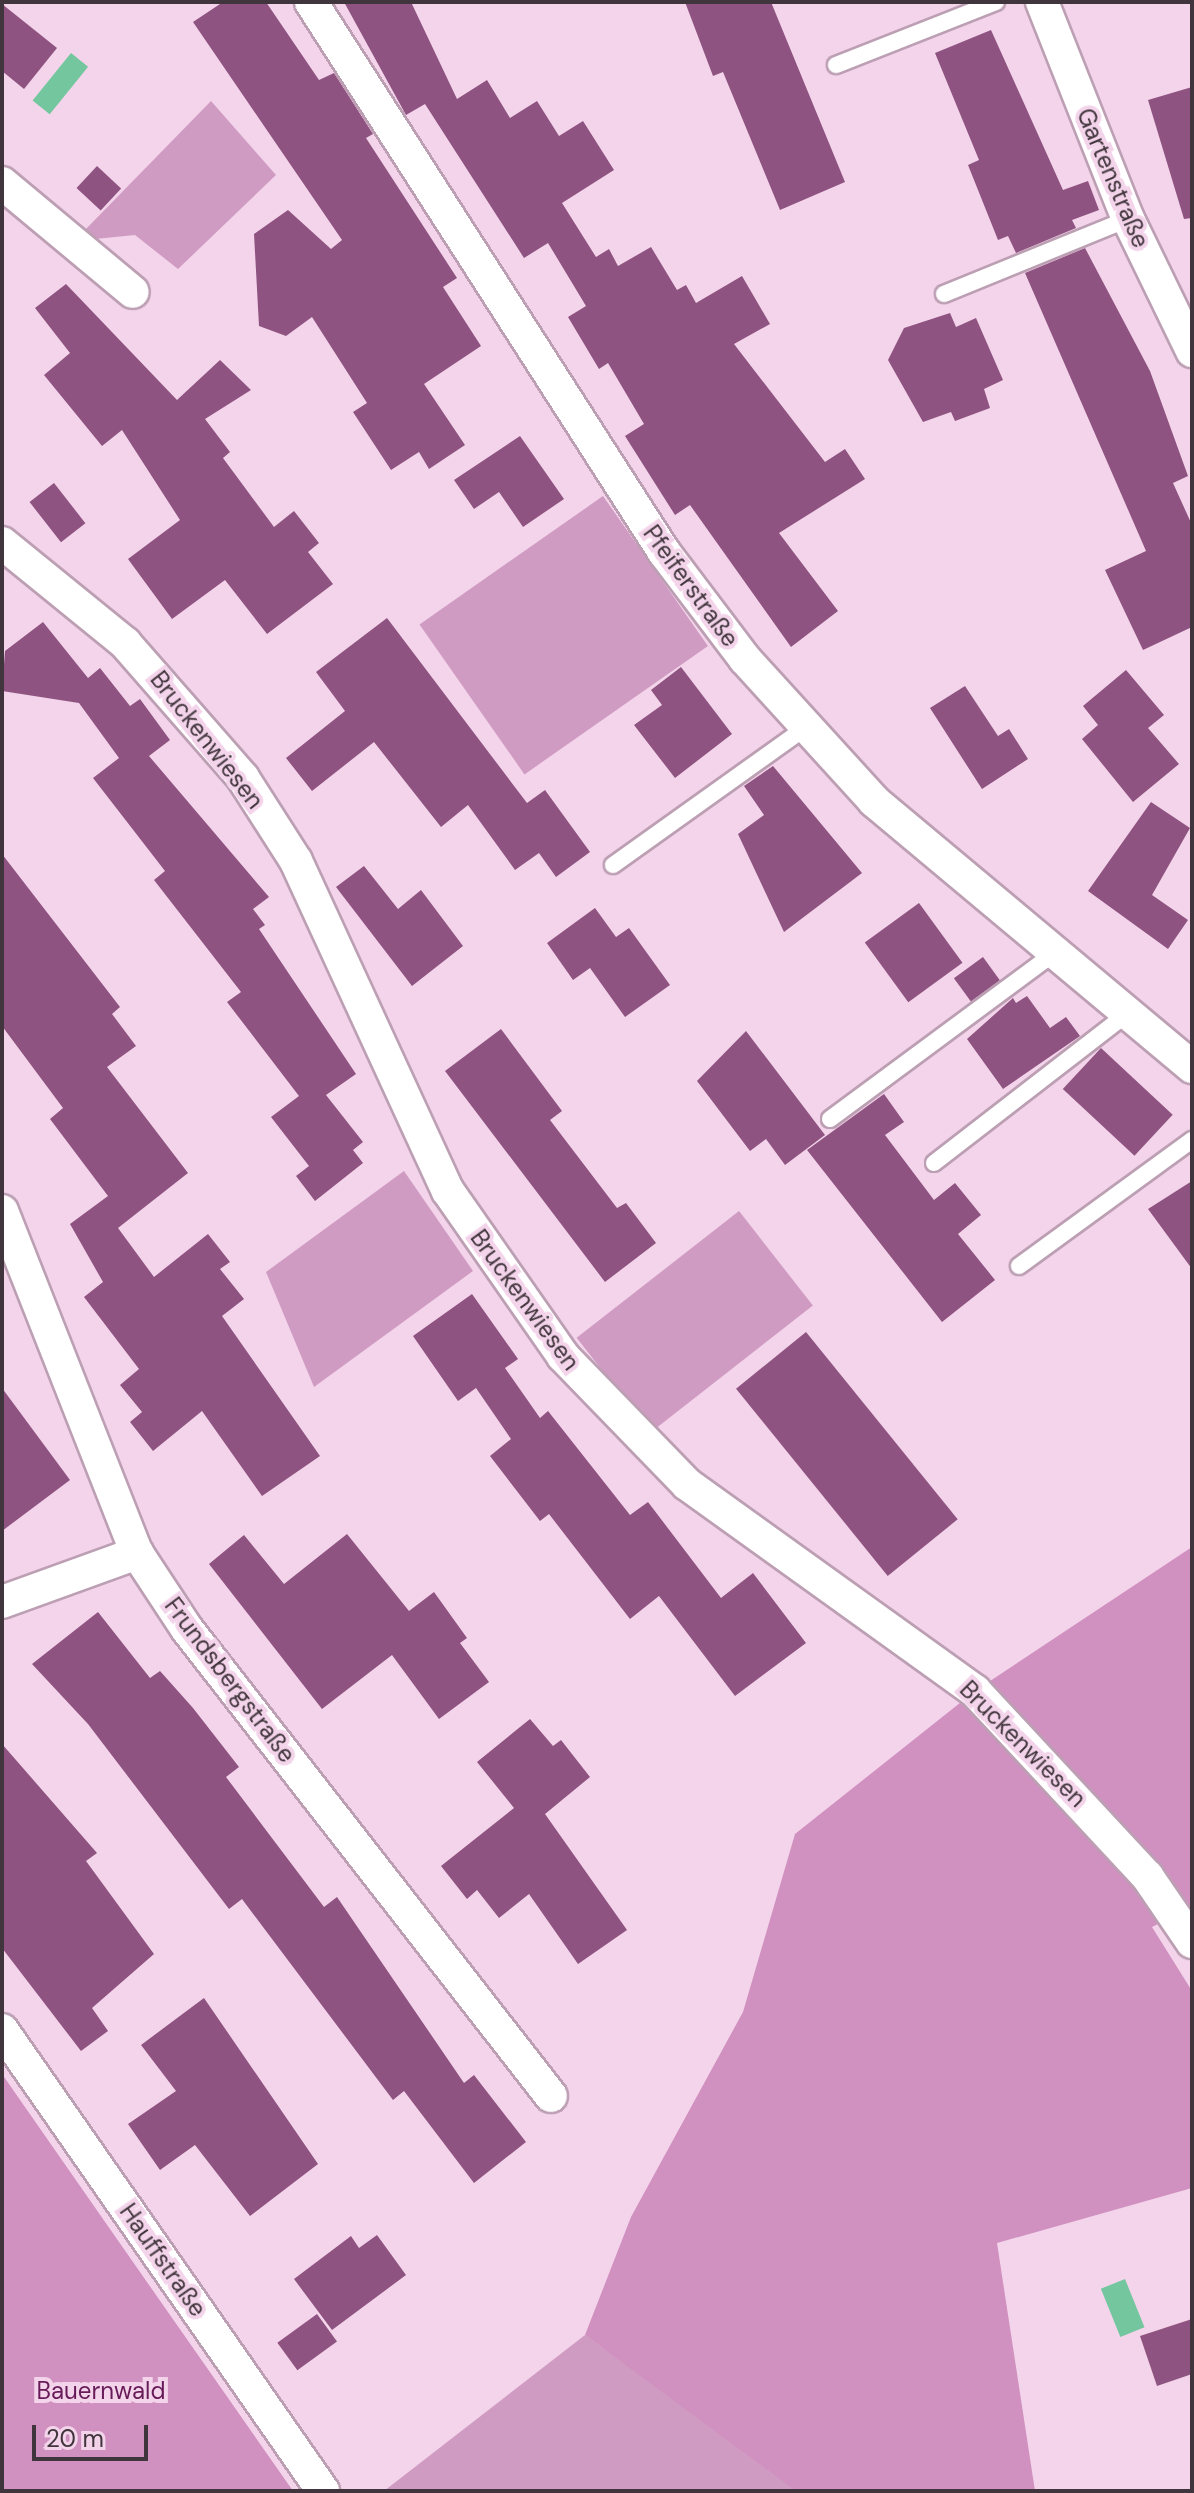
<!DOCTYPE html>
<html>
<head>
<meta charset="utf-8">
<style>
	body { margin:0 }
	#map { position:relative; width:1194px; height:2493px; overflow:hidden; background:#f3d4ea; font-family:"DM Sans",sans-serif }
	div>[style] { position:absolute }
	.green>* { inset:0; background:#d09bc2; transform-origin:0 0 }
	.forest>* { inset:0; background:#d090c0 }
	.water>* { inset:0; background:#73c69e; transform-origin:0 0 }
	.building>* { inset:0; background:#8f5381; transform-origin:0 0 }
	.roads { filter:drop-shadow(2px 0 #bc9fb3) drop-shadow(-2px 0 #bc9fb3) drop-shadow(0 2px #bc9fb3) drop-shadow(0 -2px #bc9fb3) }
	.lane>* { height:16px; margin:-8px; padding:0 8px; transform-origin:8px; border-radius:8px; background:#fff }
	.street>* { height:32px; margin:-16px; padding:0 16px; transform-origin:16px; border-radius:16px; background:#fff }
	span { translate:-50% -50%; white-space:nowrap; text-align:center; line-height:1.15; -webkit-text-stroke:8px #f3d4ea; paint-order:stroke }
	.street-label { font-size:24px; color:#41353d }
	.park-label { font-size:24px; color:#671b58 }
	.frame { position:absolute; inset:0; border:4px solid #41353d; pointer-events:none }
	.scale { position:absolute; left:32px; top:2425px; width:116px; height:36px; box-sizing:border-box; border:4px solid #41353d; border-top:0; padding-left:10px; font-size:24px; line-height:28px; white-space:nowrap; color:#41353d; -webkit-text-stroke:6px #f3d4ea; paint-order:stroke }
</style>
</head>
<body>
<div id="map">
	<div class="green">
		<div style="clip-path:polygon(211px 101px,276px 175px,178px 269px,135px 235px,95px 239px,85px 230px)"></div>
		<div style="left:603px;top:496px;width:183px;height:224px;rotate:55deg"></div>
		<div style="clip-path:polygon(404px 1171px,473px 1271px,314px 1387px,266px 1272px)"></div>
		<div style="left:739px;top:1211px;width:120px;height:206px;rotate:52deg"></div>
		<div style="clip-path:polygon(585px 2335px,794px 2485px,796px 2491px,384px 2491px)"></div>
	</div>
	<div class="forest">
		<div style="clip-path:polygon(1192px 1547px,1192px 1907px,1152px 1927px,1192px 1991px,1192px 2188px,997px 2243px,1035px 2491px,796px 2491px,585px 2335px,631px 2217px,743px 2012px,795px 1834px,975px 1691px)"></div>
		<div style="clip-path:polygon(2px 2074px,119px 2242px,293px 2491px,2px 2491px)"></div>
	</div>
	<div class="water">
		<div style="left:71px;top:53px;width:22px;height:61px;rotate:39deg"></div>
		<div style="left:1125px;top:2279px;width:52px;height:26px;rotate:68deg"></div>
	</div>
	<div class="building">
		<div style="clip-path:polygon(223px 2px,266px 2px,319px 80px,334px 73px,373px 134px,366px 138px,457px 278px,443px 287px,481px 346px,424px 384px,465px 445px,429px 469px,419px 452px,391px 470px,353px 412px,367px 403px,312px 317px,286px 336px,259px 326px,254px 234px,288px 210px,331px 249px,342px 240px,193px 22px)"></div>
		<div style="clip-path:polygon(344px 2px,411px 2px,457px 99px,487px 80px,510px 118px,537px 101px,559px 136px,583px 121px,614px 170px,562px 203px,596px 257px,609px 249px,618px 266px,651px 247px,677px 290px,686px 285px,696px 303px,742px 276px,770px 324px,734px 344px,825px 462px,845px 449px,865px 479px,779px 533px,838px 611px,791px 647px,690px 505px,675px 515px,625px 436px,644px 424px,608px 363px,599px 369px,568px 317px,586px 306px,548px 243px,524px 258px,425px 104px,406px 115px)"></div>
		<div style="clip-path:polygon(685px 2px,771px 2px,845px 182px,780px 210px,723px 72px,713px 76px)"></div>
		<div style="clip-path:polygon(2px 4px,57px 48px,24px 89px,2px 71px)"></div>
		<div style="clip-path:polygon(991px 30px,1063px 190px,1088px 181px,1099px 210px,1072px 220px,1076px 228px,1016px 253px,1008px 236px,998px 240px,968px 165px,979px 160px,935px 53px)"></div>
		<div style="clip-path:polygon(1192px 87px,1192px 218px,1184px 219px,1148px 100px)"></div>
		<div style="left:97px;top:166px;width:33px;height:30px;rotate:43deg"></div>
		<div style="clip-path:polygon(1085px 248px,1150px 371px,1188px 476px,1173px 483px,1192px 525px,1192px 627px,1143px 650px,1105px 570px,1146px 551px,1025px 273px)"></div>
		<div style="clip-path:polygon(66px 284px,177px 400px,220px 360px,251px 390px,205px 419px,230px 452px,223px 458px,274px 527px,294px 511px,319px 543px,308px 552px,333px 584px,267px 634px,225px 580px,172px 619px,128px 559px,180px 520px,122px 430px,102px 446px,44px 375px,70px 353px,35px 308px)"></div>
		<div style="clip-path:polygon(950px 313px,956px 327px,976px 318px,1003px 380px,984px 389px,990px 408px,955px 421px,951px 412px,923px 422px,888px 360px,904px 328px)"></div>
		<div style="clip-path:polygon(520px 436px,564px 499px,523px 527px,499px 492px,474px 509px,454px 480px)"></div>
		<div style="left:54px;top:483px;width:51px;height:31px;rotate:52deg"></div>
		<div style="clip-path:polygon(387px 618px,527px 803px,545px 790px,590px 852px,556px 877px,539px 853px,515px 870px,468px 805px,441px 827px,374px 742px,312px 791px,286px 758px,345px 711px,316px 672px)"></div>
		<div style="clip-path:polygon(43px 622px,88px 678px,100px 668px,130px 706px,140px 699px,170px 740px,149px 756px,269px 897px,253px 909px,265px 925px,259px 929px,356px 1074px,326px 1095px,363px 1142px,353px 1150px,363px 1163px,315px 1201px,296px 1176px,309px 1166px,271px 1117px,299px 1096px,227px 1002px,241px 992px,154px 880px,165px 871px,93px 778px,119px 758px,79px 703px,2px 691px,5px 651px)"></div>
		<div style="clip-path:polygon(681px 667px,732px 734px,675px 778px,634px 725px,662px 705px,651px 690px)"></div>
		<div style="clip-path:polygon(1126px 670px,1164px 715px,1148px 728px,1179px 764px,1133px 802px,1082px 739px,1098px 725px,1083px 706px)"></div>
		<div style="clip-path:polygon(965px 686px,998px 736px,1009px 729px,1028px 759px,982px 789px,930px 708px)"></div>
		<div style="clip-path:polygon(773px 766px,862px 873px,784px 932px,738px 834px,764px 815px,744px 786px)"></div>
		<div style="clip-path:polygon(1151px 802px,1190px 828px,1152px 895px,1188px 920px,1168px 949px,1088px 891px)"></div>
		<div style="clip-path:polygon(2px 854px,120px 1007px,112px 1014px,136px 1046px,107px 1067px,188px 1173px,118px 1228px,154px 1277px,208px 1234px,230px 1262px,220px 1269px,244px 1299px,222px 1316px,320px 1456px,262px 1496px,202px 1411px,153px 1451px,130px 1422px,142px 1412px,120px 1385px,139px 1369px,84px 1297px,103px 1282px,70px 1224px,108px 1196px,50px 1119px,63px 1108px,2px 1026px)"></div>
		<div style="clip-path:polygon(364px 866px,398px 909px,421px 890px,463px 946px,412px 986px,336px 887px)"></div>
		<div style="left:919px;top:903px;width:74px;height:67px;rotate:54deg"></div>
		<div style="clip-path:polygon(595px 908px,616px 937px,629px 928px,670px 985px,625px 1017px,590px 968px,573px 980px,547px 943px)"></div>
		<div style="left:983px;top:957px;width:29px;height:36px;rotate:54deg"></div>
		<div style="clip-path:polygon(1027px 996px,1050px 1028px,1066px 1017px,1080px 1036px,1003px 1089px,967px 1039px,1013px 998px,1016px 1003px)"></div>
		<div style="clip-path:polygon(501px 1029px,562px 1111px,550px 1120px,617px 1208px,626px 1203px,656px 1243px,605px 1282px,445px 1071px)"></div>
		<div style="clip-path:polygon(746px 1031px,825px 1135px,785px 1165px,766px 1139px,750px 1151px,697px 1081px)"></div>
		<div style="left:1101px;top:1048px;width:98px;height:56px;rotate:43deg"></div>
		<div style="clip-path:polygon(884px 1094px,904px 1122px,885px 1135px,934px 1200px,955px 1183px,981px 1215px,958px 1234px,995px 1280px,942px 1322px,807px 1150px)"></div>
		<div style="clip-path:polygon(1192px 1181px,1192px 1269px,1148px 1209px)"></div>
		<div style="clip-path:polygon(472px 1294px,518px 1359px,505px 1368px,540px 1418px,548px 1411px,630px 1515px,648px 1502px,721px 1598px,753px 1573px,806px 1643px,735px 1696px,659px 1596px,630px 1619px,549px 1514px,540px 1521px,490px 1456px,511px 1439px,476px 1388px,458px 1401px,413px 1336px)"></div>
		<div style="left:806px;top:1332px;width:241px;height:90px;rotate:51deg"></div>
		<div style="clip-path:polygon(2px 1388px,70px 1480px,2px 1531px)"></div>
		<div style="clip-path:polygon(347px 1534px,409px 1611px,434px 1592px,467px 1638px,460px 1643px,489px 1682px,439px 1719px,392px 1655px,322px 1709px,209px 1564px,244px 1535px,284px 1584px)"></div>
		<div style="clip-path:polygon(98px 1612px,150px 1678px,160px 1671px,193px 1708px,239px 1767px,226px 1777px,324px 1907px,337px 1897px,464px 2083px,474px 2075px,526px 2142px,474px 2183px,404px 2091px,393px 2100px,242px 1899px,229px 1909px,88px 1724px,32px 1664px)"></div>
		<div style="clip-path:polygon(530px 1719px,553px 1746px,561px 1740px,590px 1777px,545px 1814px,627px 1930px,578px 1964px,529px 1894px,499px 1918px,477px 1890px,467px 1899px,441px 1866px,514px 1808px,477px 1762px)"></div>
		<div style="clip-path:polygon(2px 1744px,97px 1853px,86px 1861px,154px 1954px,92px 2008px,108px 2031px,81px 2051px,2px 1948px)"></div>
		<div style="clip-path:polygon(204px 1998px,318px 2164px,250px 2216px,195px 2145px,160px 2170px,128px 2124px,176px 2091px,141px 2045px)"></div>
		<div style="clip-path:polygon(377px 2235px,406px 2275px,332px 2330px,294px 2279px,351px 2236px,359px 2248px)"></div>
		<div style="left:317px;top:2314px;width:34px;height:49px;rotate:54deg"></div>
		<div style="clip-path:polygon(1192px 2319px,1192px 2374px,1157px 2386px,1140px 2336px)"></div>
	</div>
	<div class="roads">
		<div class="lane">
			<div style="left:836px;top:65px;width:172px;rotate:-21.5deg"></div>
			<div style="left:944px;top:294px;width:199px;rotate:-22.2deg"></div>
			<div style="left:613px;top:865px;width:236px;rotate:-35.5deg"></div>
			<div style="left:830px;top:1119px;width:281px;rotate:-36.5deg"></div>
			<div style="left:934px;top:1163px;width:245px;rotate:-37.7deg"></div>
			<div style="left:1019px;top:1266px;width:214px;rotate:-36.1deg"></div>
		</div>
		<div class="street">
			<div style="left:311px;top:2px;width:654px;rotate:57.31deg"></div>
			<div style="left:664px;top:552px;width:134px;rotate:52.9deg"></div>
			<div style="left:745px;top:659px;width:192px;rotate:47.7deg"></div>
			<div style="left:874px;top:801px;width:415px;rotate:39.9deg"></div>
			<div style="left:1042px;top:2px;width:233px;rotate:68.4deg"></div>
			<div style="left:1128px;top:219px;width:147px;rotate:64.1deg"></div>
			<div style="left:2px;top:183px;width:170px;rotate:39.8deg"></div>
			<div style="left:2px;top:543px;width:159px;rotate:39.1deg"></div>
			<div style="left:125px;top:643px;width:179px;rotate:48.8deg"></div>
			<div style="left:243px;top:778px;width:98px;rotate:57.4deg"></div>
			<div style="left:296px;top:861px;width:363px;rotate:65.3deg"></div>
			<div style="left:448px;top:1191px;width:201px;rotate:55.1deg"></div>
			<div style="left:563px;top:1356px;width:178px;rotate:45.9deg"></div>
			<div style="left:687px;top:1484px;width:355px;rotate:35.7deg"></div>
			<div style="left:975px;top:1691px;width:253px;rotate:47.1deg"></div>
			<div style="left:1147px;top:1876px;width:80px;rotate:55.7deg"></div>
			<div style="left:2px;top:1211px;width:368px;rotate:68.5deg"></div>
			<div style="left:137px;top:1553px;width:91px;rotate:56.7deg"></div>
			<div style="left:187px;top:1629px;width:592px;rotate:52.07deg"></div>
			<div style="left:2px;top:1602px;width:144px;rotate:-19.9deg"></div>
			<div style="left:2px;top:2030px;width:562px;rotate:55.15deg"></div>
		</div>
	</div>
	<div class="street-label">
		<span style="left:1113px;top:178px;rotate:67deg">Gartenstraße</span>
		<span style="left:691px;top:586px;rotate:54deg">Pfeiferstraße</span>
		<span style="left:207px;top:740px;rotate:52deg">Bruckenwiesen</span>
		<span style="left:525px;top:1300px;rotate:54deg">Bruckenwiesen</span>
		<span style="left:230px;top:1680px;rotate:53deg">Frundsbergstraße</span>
		<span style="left:1023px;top:1744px;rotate:45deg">Bruckenwiesen</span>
		<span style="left:163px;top:2260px;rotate:55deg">Hauffstraße</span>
	</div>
	<div class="park-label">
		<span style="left:101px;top:2391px">Bauernwald</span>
	</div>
	<div class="frame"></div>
	<div class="scale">20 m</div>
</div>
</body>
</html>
